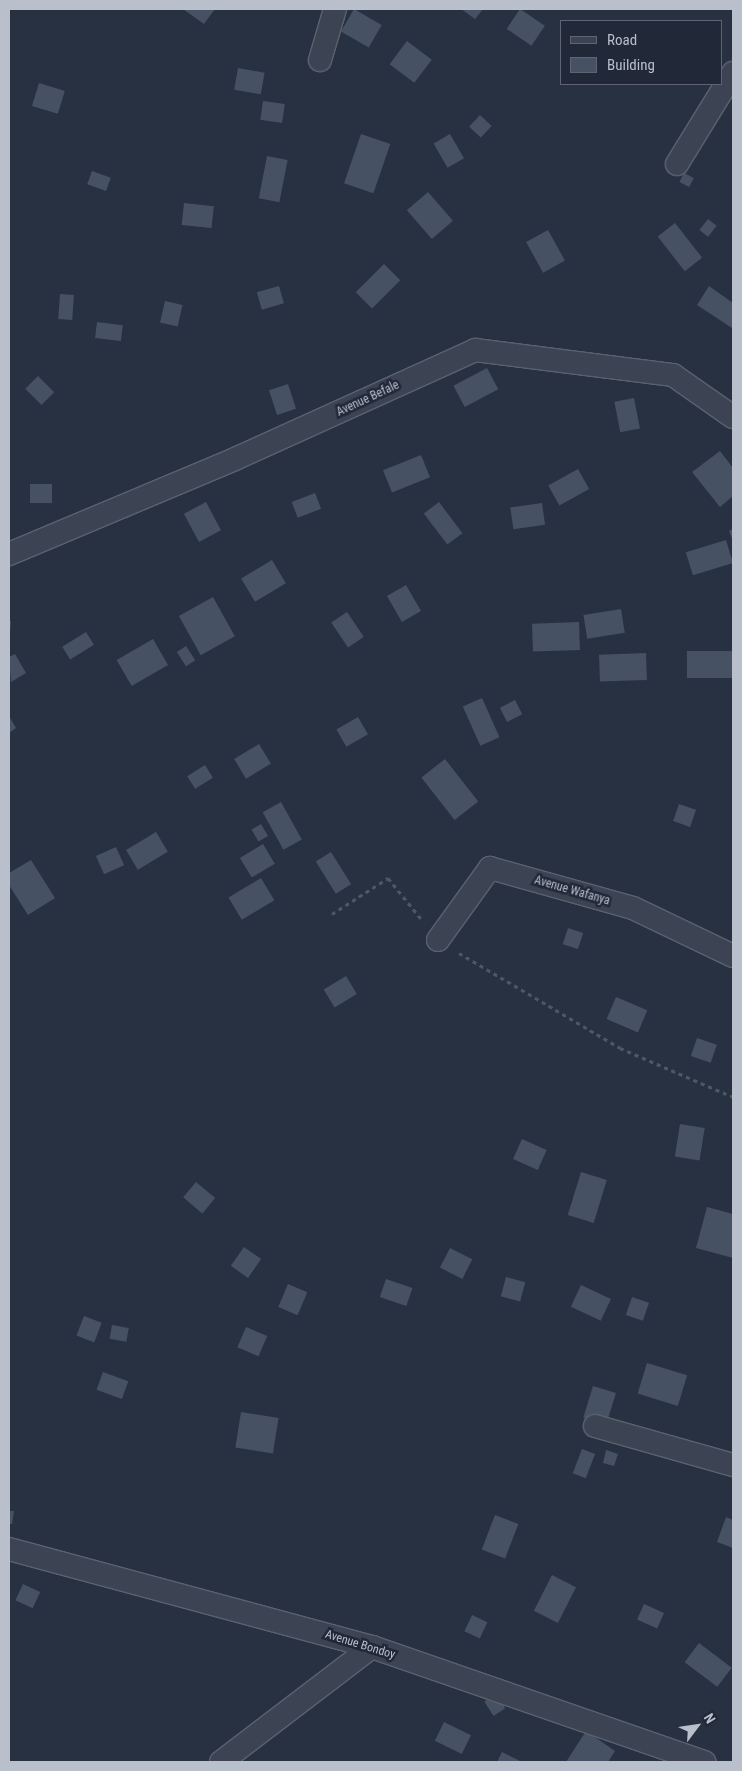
<!DOCTYPE html>
<html>
<head>
<meta charset="utf-8">
<style>
	body { margin:0 }
	#map { position:relative; width:742px; height:1771px; overflow:hidden; background:#283142; font-family:"Roboto Condensed",sans-serif }
	div>[style] { position:absolute }
	.building>* { inset:0; background:#475164; transform-origin:0 0 }
	.path>* { height:3px; margin-top:-1.5px; transform-origin:0; background:repeating-linear-gradient(90deg,#485b60 0 4px,transparent 0 8px) }
	.roads { filter:drop-shadow(1px 0 #5b616f) drop-shadow(-1px 0 #5b616f) drop-shadow(0 1px #5b616f) drop-shadow(0 -1px #5b616f) }
	.minor>* { height:22px; margin:-11px; padding:0 11px; transform-origin:11px; border-radius:11px; background:#3c4352 }
	span { translate:-50% -50%; white-space:nowrap; text-align:center; line-height:1.15; -webkit-text-stroke:5px #212838; paint-order:stroke }
	.street-label { font-size:12px; color:#babfcc }
	.frame { position:absolute; inset:0; border:10px solid #babfcc; pointer-events:none }
	.legend { position:absolute; left:560px; top:20px; width:162px; height:65px; box-sizing:border-box; background:#212838; border:1px solid #5e6473; margin:0; padding:6px 9px; list-style:none; font-size:15px; color:#babfcc }
	.legend li { display:flex; align-items:center; gap:10px; height:25px }
	.legend b { width:25px; border:1px solid #5e6473 }
	.north { position:absolute; left:672px; top:1701px; width:50px; height:50px; -webkit-text-stroke:4px #212838; paint-order:stroke; rotate:59deg; font-size:14px; font-weight:700; line-height:20px; text-align:center; color:#babfcc }
	.north::after { content:''; display:block; margin:auto; width:18px; height:22px; background:#babfcc; clip-path:polygon(50% 0,100% 100%,50% 72%,0 100%) }
</style>
</head>
<body>
<div id="map">
	<div class="building">
		<div style="clip-path:polygon(183px 9px,215px 9px,204px 24px)"></div>
		<div style="left:354px;top:9px;width:32px;height:26px;rotate:30deg"></div>
		<div style="clip-path:polygon(461px 9px,483px 9px,475px 19px)"></div>
		<div style="left:520px;top:9px;width:30px;height:24px;rotate:34deg"></div>
		<div style="left:407px;top:41px;width:31px;height:29px;rotate:37deg"></div>
		<div style="left:238px;top:68px;width:27px;height:22px;rotate:10deg"></div>
		<div style="left:39px;top:83px;width:27px;height:24px;rotate:17deg"></div>
		<div style="left:263px;top:101px;width:22px;height:19px;rotate:8deg"></div>
		<div style="left:480px;top:115px;width:16px;height:16px;rotate:43deg"></div>
		<div style="left:361px;top:134px;width:31px;height:52px;rotate:19deg"></div>
		<div style="left:450px;top:134px;width:28px;height:19px;rotate:60deg"></div>
		<div style="left:267px;top:156px;width:21px;height:43px;rotate:11deg"></div>
		<div style="left:92px;top:171px;width:20px;height:14px;rotate:20deg"></div>
		<div style="left:684px;top:173px;width:11px;height:10px;rotate:27deg"></div>
		<div style="left:428px;top:192px;width:38px;height:28px;rotate:49deg"></div>
		<div style="left:184px;top:203px;width:30px;height:22px;rotate:6deg"></div>
		<div style="left:708px;top:219px;width:11px;height:14px;rotate:38deg"></div>
		<div style="left:675px;top:223px;width:44px;height:22px;rotate:52deg"></div>
		<div style="left:548px;top:230px;width:35px;height:25px;rotate:61deg"></div>
		<div style="left:384px;top:264px;width:23px;height:40px;rotate:45deg"></div>
		<div style="left:279px;top:286px;width:18px;height:23px;rotate:74deg"></div>
		<div style="clip-path:polygon(709px 286px,733px 303px,732px 328px,697px 305px)"></div>
		<div style="left:60px;top:294px;width:14px;height:25px;rotate:4deg"></div>
		<div style="left:165px;top:301px;width:18px;height:22px;rotate:13deg"></div>
		<div style="left:97px;top:322px;width:26px;height:16px;rotate:7deg"></div>
		<div style="left:487px;top:368px;width:24px;height:38px;rotate:62deg"></div>
		<div style="left:38px;top:376px;width:23px;height:18px;rotate:45deg"></div>
		<div style="left:288px;top:384px;width:26px;height:20px;rotate:72deg"></div>
		<div style="left:634px;top:398px;width:31px;height:20px;rotate:79deg"></div>
		<div style="clip-path:polygon(720px 451px,733px 468px,733px 496px,720px 507px,692px 472px)"></div>
		<div style="left:421px;top:455px;width:24px;height:41px;rotate:68deg"></div>
		<div style="left:578px;top:469px;width:23px;height:34px;rotate:61deg"></div>
		<div style="left:30px;top:484px;width:22px;height:19px"></div>
		<div style="left:315px;top:493px;width:17px;height:25px;rotate:69deg"></div>
		<div style="left:206px;top:502px;width:32px;height:25px;rotate:62deg"></div>
		<div style="left:439px;top:502px;width:39px;height:19px;rotate:53deg"></div>
		<div style="left:542px;top:503px;width:22px;height:32px;rotate:82deg"></div>
		<div style="clip-path:polygon(733px 529px,733px 541px,729px 531px)"></div>
		<div style="left:726px;top:540px;width:24px;height:42px;rotate:73deg"></div>
		<div style="left:272px;top:560px;width:27px;height:36px;rotate:59deg"></div>
		<div style="left:406px;top:585px;width:30px;height:22px;rotate:60deg"></div>
		<div style="left:213px;top:597px;width:45px;height:39px;rotate:61deg"></div>
		<div style="left:621px;top:609px;width:24px;height:38px;rotate:81deg"></div>
		<div style="left:347px;top:612px;width:30px;height:19px;rotate:56deg"></div>
		<div style="clip-path:polygon(9px 621px,11px 621px,10px 633px,9px 633px)"></div>
		<div style="left:579px;top:622px;width:28px;height:47px;rotate:88deg"></div>
		<div style="left:86px;top:632px;width:15px;height:28px;rotate:58deg"></div>
		<div style="left:153px;top:639px;width:30px;height:42px;rotate:60deg"></div>
		<div style="left:186px;top:646px;width:17px;height:11px;rotate:57deg"></div>
		<div style="left:733px;top:651px;width:27px;height:46px;rotate:90deg"></div>
		<div style="left:646px;top:653px;width:27px;height:47px;rotate:88deg"></div>
		<div style="clip-path:polygon(15px 654px,26px 673px,11px 682px,9px 657px)"></div>
		<div style="left:482px;top:698px;width:43px;height:21px;rotate:66deg"></div>
		<div style="left:515px;top:700px;width:16px;height:17px;rotate:63deg"></div>
		<div style="clip-path:polygon(9px 716px,16px 728px,9px 733px)"></div>
		<div style="left:358px;top:717px;width:20px;height:25px;rotate:60deg"></div>
		<div style="left:259px;top:744px;width:23px;height:29px;rotate:59deg"></div>
		<div style="left:445px;top:759px;width:54px;height:30px;rotate:52deg"></div>
		<div style="left:205px;top:765px;width:15px;height:21px;rotate:58deg"></div>
		<div style="left:281px;top:802px;width:43px;height:21px;rotate:61deg"></div>
		<div style="left:679px;top:804px;width:18px;height:18px;rotate:19deg"></div>
		<div style="left:261px;top:824px;width:14px;height:11px;rotate:60deg"></div>
		<div style="left:156px;top:832px;width:23px;height:35px;rotate:59deg"></div>
		<div style="left:263px;top:844px;width:23px;height:27px;rotate:59deg"></div>
		<div style="left:116px;top:847px;width:20px;height:22px;rotate:66deg"></div>
		<div style="left:331px;top:852px;width:38px;height:18px;rotate:58deg"></div>
		<div style="clip-path:polygon(31px 860px,55px 898px,28px 915px,9px 885px,9px 873px)"></div>
		<div style="left:261px;top:878px;width:26px;height:38px;rotate:59deg"></div>
		<div style="left:568px;top:928px;width:16px;height:17px;rotate:18deg"></div>
		<div style="left:346px;top:976px;width:21px;height:26px;rotate:59deg"></div>
		<div style="left:616px;top:997px;width:34px;height:24px;rotate:23deg"></div>
		<div style="left:697px;top:1038px;width:21px;height:19px;rotate:19deg"></div>
		<div style="left:680px;top:1124px;width:25px;height:33px;rotate:9deg"></div>
		<div style="left:522px;top:1139px;width:27px;height:22px;rotate:24deg"></div>
		<div style="left:581px;top:1172px;width:27px;height:45px;rotate:17deg"></div>
		<div style="left:196px;top:1182px;width:25px;height:20px;rotate:40deg"></div>
		<div style="clip-path:polygon(707px 1207px,733px 1214px,733px 1258px,696px 1248px)"></div>
		<div style="left:244px;top:1247px;width:21px;height:23px;rotate:35deg"></div>
		<div style="left:450px;top:1248px;width:25px;height:22px;rotate:27deg"></div>
		<div style="left:506px;top:1277px;width:20px;height:20px;rotate:15deg"></div>
		<div style="left:386px;top:1279px;width:28px;height:19px;rotate:19deg"></div>
		<div style="left:288px;top:1284px;width:21px;height:25px;rotate:23deg"></div>
		<div style="left:581px;top:1285px;width:33px;height:24px;rotate:25deg"></div>
		<div style="left:632px;top:1297px;width:18px;height:19px;rotate:19deg"></div>
		<div style="left:84px;top:1316px;width:19px;height:21px;rotate:21deg"></div>
		<div style="left:112px;top:1325px;width:17px;height:14px;rotate:10deg"></div>
		<div style="left:246px;top:1327px;width:23px;height:22px;rotate:23deg"></div>
		<div style="left:647px;top:1363px;width:42px;height:32px;rotate:17deg"></div>
		<div style="left:103px;top:1372px;width:27px;height:19px;rotate:20deg"></div>
		<div style="left:593px;top:1386px;width:24px;height:33px;rotate:17deg"></div>
		<div style="left:241px;top:1412px;width:38px;height:36px;rotate:9deg"></div>
		<div style="left:582px;top:1449px;width:14px;height:26px;rotate:21deg"></div>
		<div style="clip-path:polygon(606px 1450px,618px 1454px,614px 1466px,603px 1463px)"></div>
		<div style="clip-path:polygon(9px 1511px,14px 1511px,12px 1524px,9px 1524px)"></div>
		<div style="left:495px;top:1515px;width:25px;height:37px;rotate:21deg"></div>
		<div style="clip-path:polygon(726px 1517px,733px 1520px,733px 1548px,717px 1542px)"></div>
		<div style="left:552px;top:1575px;width:27px;height:40px;rotate:27deg"></div>
		<div style="left:23px;top:1584px;width:19px;height:18px;rotate:25deg"></div>
		<div style="left:644px;top:1604px;width:22px;height:17px;rotate:24deg"></div>
		<div style="left:472px;top:1615px;width:17px;height:18px;rotate:25deg"></div>
		<div style="left:699px;top:1643px;width:41px;height:24px;rotate:37deg"></div>
		<div style="left:496px;top:1694px;width:17px;height:14px;rotate:57deg"></div>
		<div style="left:444px;top:1722px;width:30px;height:21px;rotate:26deg"></div>
		<div style="clip-path:polygon(586px 1731px,615px 1751px,608px 1762px,566px 1762px)"></div>
		<div style="clip-path:polygon(502px 1752px,522px 1762px,497px 1762px)"></div>
	</div>
	<div class="path">
		<div style="left:332px;top:914px;width:67px;rotate:-32.7deg"></div>
		<div style="left:388px;top:878px;width:55px;rotate:50.9deg"></div>
		<div style="left:459px;top:953px;width:187px;rotate:30.5deg"></div>
		<div style="left:620px;top:1048px;width:123px;rotate:23.4deg"></div>
	</div>
	<div class="roads">
		<div class="minor">
			<div style="left:320px;top:60px;width:53px;rotate:-73.6deg"></div>
			<div style="left:677px;top:164px;width:107px;rotate:-58.4deg"></div>
			<div style="left:9px;top:554px;width:245px;rotate:-22.8deg"></div>
			<div style="left:235px;top:459px;width:264px;rotate:-24.4deg"></div>
			<div style="left:475px;top:350px;width:200px;rotate:7.2deg"></div>
			<div style="left:673px;top:375px;width:73px;rotate:35deg"></div>
			<div style="left:438px;top:940px;width:89px;rotate:-54.2deg"></div>
			<div style="left:490px;top:868px;width:148px;rotate:15.6deg"></div>
			<div style="left:633px;top:908px;width:111px;rotate:25.6deg"></div>
			<div style="left:595px;top:1426px;width:143px;rotate:15.8deg"></div>
			<div style="left:9px;top:1549px;width:376px;rotate:15.1deg"></div>
			<div style="left:372px;top:1647px;width:352px;rotate:19.1deg"></div>
			<div style="left:221px;top:1762px;width:190px;rotate:-37.3deg"></div>
		</div>
	</div>
	<div class="street-label">
		<span style="left:368px;top:399px;rotate:-25deg">Avenue Befale</span>
		<span style="left:572px;top:891px;rotate:16deg">Avenue Wafanya</span>
		<span style="left:360px;top:1645px;rotate:17deg">Avenue Bondoy</span>
	</div>
	<div class="frame"></div>
	<ul class="legend">
	<li><b style="height:6px;background:#3c4352"></b>Road</li>
	<li><b style="height:14px;background:#475164"></b>Building</li>
	</ul>
	<div class="north">N</div>
</div>
</body>
</html>
